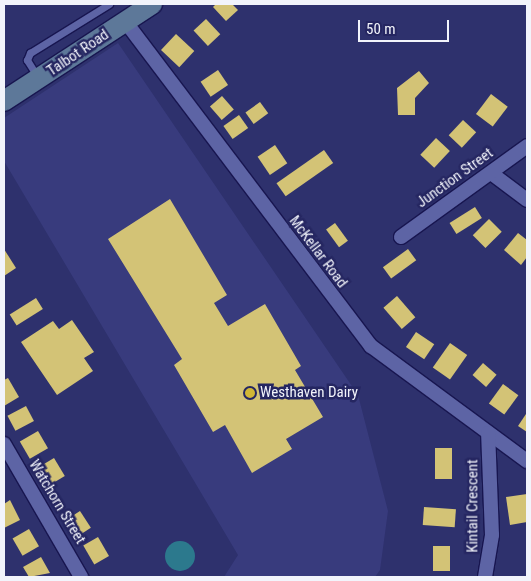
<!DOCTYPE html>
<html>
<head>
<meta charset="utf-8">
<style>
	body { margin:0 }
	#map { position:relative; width:531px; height:581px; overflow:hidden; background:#2e316d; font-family:"Roboto Condensed",sans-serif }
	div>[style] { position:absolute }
	.built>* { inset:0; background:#383b7d }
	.water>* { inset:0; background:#2c798d }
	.round { border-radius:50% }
	.building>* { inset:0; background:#d3c376; transform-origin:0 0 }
	.roads { filter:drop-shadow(1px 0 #181650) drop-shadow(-1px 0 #181650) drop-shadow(0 1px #181650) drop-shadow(0 -1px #181650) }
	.lane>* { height:7px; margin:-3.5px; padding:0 3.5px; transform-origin:3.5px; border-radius:3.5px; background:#5d64a5 }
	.street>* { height:14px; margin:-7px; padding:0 7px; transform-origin:7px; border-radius:7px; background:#5d64a5 }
	.secondary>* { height:20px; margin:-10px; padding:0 10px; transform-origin:10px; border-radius:10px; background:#5d7899 }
	.dots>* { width:14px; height:14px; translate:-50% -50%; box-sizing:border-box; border:2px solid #252661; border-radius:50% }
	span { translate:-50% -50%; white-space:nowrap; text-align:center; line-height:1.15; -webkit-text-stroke:5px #252661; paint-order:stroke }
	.street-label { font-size:15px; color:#f2f4fb }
	.poi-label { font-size:15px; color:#f2f4fb }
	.left { translate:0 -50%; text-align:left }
	.frame { position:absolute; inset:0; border:5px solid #f2f4fb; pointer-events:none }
	.scale { position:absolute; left:358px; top:20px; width:91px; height:22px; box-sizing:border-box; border:2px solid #f2f4fb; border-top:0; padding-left:6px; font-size:15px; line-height:18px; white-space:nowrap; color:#f2f4fb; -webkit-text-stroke:4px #252661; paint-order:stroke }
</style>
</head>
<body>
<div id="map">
	<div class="built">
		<div style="clip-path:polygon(118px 43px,358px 395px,388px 511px,380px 570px,375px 577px,224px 577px,238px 555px,4px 161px,4px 118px)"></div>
	</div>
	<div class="water">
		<div class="round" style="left:165px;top:541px;width:30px;height:30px"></div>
	</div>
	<div class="building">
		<div style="clip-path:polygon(216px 4px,232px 4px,238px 10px,226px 21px,213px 7px)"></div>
		<div style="left:206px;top:19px;width:21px;height:17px;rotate:47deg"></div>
		<div style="left:176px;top:34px;width:25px;height:22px;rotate:43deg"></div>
		<div style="left:218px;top:70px;width:18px;height:21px;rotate:56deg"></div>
		<div style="clip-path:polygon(419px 71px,429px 83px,415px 98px,415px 115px,398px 115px,397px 88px)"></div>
		<div style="left:491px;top:94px;width:21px;height:25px;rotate:37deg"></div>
		<div style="left:222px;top:96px;width:18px;height:16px;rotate:49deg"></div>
		<div style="left:260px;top:102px;width:14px;height:18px;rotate:54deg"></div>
		<div style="left:239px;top:115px;width:16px;height:19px;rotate:55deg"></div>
		<div style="left:463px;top:120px;width:18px;height:21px;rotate:43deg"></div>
		<div style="left:436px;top:138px;width:19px;height:23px;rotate:43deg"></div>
		<div style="left:275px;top:145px;width:22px;height:21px;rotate:56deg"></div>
		<div style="left:324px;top:150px;width:16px;height:58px;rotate:55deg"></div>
		<div style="clip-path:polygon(170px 199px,227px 295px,214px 303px,228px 326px,265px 304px,301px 366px,295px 370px,323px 417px,286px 439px,292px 449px,252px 473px,225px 425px,213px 432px,174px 365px,182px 359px,108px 239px)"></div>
		<div style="left:475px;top:207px;width:13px;height:30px;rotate:58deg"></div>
		<div style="left:489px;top:219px;width:18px;height:23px;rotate:45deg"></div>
		<div style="left:335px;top:223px;width:22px;height:11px;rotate:54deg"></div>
		<div style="clip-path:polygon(518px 233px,527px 240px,527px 257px,521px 265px,504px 250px)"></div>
		<div style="clip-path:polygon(4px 249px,16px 268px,4px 276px)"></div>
		<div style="left:408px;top:249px;width:14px;height:31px;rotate:54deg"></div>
		<div style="left:397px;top:296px;width:28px;height:18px;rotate:49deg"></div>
		<div style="left:36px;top:298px;width:13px;height:31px;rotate:58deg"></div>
		<div style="clip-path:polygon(72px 320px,94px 352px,84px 358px,93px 371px,57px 395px,21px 342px,53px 321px,59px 329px)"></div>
		<div style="left:416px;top:332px;width:22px;height:18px;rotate:34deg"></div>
		<div style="left:450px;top:343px;width:21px;height:30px;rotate:35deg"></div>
		<div style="left:483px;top:363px;width:18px;height:16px;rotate:41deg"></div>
		<div style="clip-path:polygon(8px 378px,19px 397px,4px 406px,4px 380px)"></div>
		<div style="left:503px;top:384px;width:19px;height:24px;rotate:36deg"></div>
		<div style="left:26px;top:406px;width:17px;height:21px;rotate:62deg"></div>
		<div style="clip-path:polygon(526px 414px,527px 415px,527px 432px,518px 426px)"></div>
		<div style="left:38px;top:431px;width:20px;height:21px;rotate:60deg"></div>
		<div style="left:435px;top:448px;width:17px;height:31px"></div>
		<div style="left:54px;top:458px;width:21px;height:20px;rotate:59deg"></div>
		<div style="clip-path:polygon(527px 494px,527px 522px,510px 525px,506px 497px)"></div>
		<div style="clip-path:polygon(10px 500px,20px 520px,4px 528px,4px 504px)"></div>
		<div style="left:424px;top:507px;width:32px;height:18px;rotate:4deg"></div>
		<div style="left:80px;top:511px;width:20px;height:18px;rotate:57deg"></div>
		<div style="left:29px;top:529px;width:20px;height:19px;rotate:60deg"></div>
		<div style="left:98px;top:537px;width:22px;height:17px;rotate:60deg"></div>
		<div style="left:433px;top:546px;width:17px;height:25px"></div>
		<div style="clip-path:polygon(41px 557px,50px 573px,29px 577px,23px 567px)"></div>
	</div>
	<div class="roads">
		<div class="lane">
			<div style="left:37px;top:76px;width:19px;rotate:-122deg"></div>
			<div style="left:27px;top:60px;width:8px;rotate:-67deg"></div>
			<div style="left:30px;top:53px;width:93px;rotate:-31.8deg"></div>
		</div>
		<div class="street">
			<div style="left:125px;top:21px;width:408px;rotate:52.9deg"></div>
			<div style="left:371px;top:346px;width:194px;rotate:36.4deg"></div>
			<div style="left:491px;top:173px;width:45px;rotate:36.9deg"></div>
			<div style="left:401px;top:237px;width:155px;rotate:-35.8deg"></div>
			<div style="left:4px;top:444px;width:154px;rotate:59.9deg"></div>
			<div style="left:485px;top:577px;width:43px;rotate:-80.5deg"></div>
			<div style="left:492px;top:535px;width:102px;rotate:-92.2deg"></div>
		</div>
		<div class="secondary">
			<div style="left:4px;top:101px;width:177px;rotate:-33.2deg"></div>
		</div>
	</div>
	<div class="dots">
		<div style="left:250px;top:393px;background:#d1b736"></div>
	</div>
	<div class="street-label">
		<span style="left:78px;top:53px;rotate:-34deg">Talbot Road</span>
		<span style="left:455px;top:178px;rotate:-36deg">Junction Street</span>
		<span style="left:318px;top:252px;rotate:53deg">McKellar Road</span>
		<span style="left:57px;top:502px;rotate:59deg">Watchorn Street</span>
		<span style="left:473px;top:506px;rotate:-90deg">Kintail Crescent</span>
	</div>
	<div class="poi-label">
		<span class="left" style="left:260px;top:393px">Westhaven Dairy</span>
	</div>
	<div class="frame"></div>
	<div class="scale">50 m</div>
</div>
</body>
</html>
